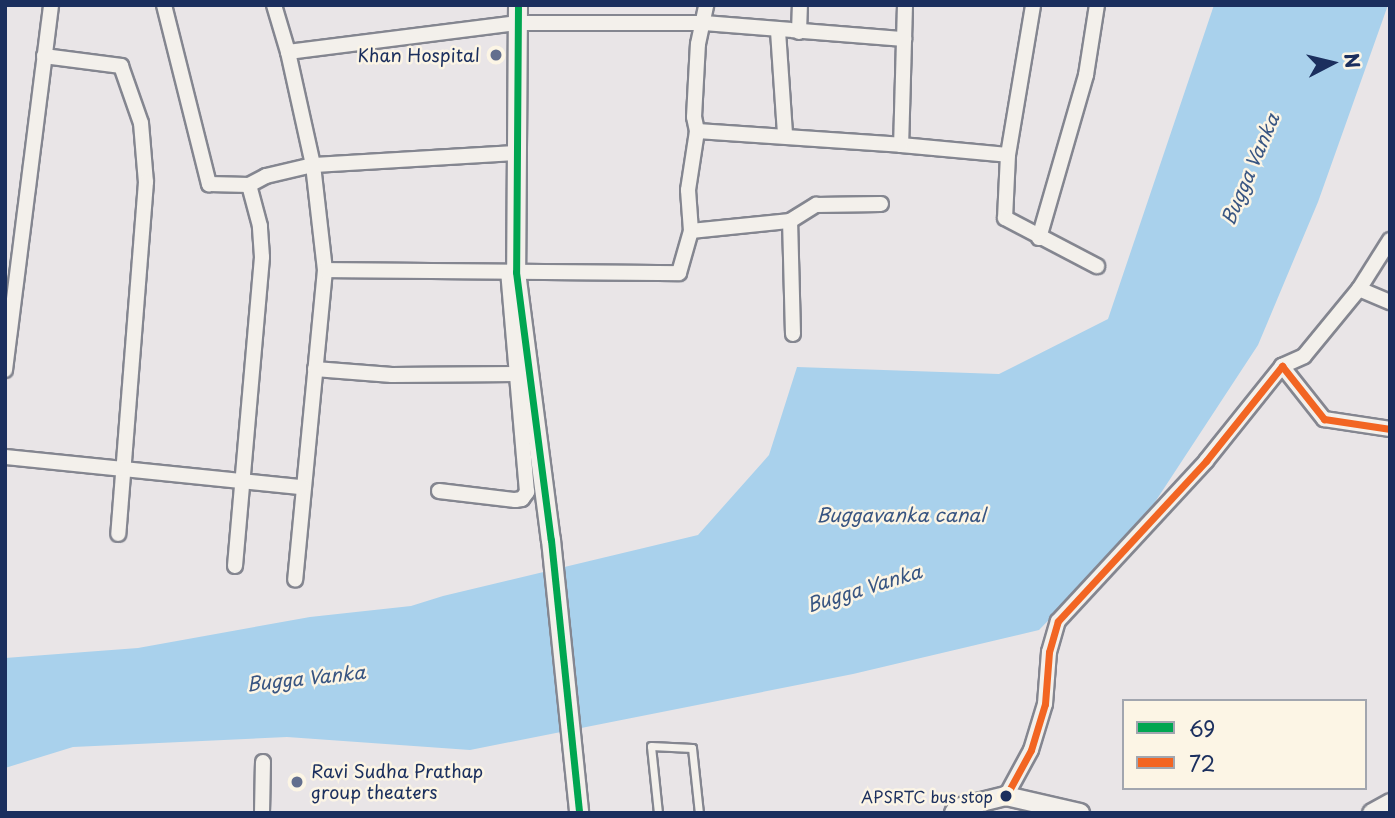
<!DOCTYPE html>
<html>
<head>
<meta charset="utf-8">
<style>
	body { margin:0 }
	#map { position:relative; width:1395px; height:818px; overflow:hidden; background:#e9e5e7; font-family:"Playpen Sans",sans-serif }
	div>[style] { position:absolute }
	.water>* { inset:0; background:#a9d1ec }
	.roads { filter:drop-shadow(2px 0 #848690) drop-shadow(-2px 0 #848690) drop-shadow(0 2px #848690) drop-shadow(0 -2px #848690) }
	.service>* { height:7px; margin:-3.5px; padding:0 3.5px; transform-origin:3.5px; border-radius:3.5px; background:#f3f0eb }
	.minor>* { height:14px; margin:-7px; padding:0 7px; transform-origin:7px; border-radius:7px; background:#f3f0eb }
	.tertiary>* { height:18px; margin:-9px; padding:0 9px; transform-origin:9px; border-radius:9px; background:#f3f0eb }
	.secondary>* { height:19px; margin:-9.5px; padding:0 9.5px; transform-origin:9.5px; border-radius:9.5px; background:#f3f0eb }
	.bus-1>* { height:7px; margin:-3.5px; padding:0 3.5px; transform-origin:3.5px; border-radius:3.5px; background:#00a651 }
	.bus-2>* { height:7px; margin:-3.5px; padding:0 3.5px; transform-origin:3.5px; border-radius:3.5px; background:#f26522 }
	.dots>* { width:19px; height:19px; translate:-50% -50%; box-sizing:border-box; border:4px solid #fcf5e5; border-radius:50% }
	span { translate:-50% -50%; white-space:nowrap; text-align:center; line-height:1.15; -webkit-text-stroke:5px #fcf5e5; paint-order:stroke }
	.bus-label { font-size:16px; color:#1b2f5e }
	.right { translate:-100% -50%; text-align:right }
	.poi-label { font-size:18px; color:#1b2f5e }
	.left { translate:0 -50%; text-align:left }
	.water-label { font-size:19px; color:#385582; font-style:italic }
	.frame { position:absolute; inset:0; border:7px solid #1b2f5e; pointer-events:none }
	.legend { position:absolute; left:1122px; top:699px; width:245px; height:91px; box-sizing:border-box; background:#fcf5e5; border:2px solid #a2a6af; margin:0; padding:9px 12px; list-style:none; font-size:21px; color:#1b2f5e }
	.legend li { display:flex; align-items:center; gap:14px; height:35px }
	.legend b { width:35px; border:2px solid #a2a6af }
	.north { position:absolute; left:1297px; top:28px; width:70px; height:70px; -webkit-text-stroke:5px #fcf5e5; paint-order:stroke; rotate:83deg; font-size:19px; font-weight:700; line-height:28px; text-align:center; color:#1b2f5e }
	.north::after { content:''; display:block; margin:auto; width:24px; height:32px; background:#1b2f5e; clip-path:polygon(50% 0,100% 100%,50% 72%,0 100%) }
</style>
</head>
<body>
<div id="map">
	<div class="water">
		<div style="clip-path:polygon(1214px 5px,1388px 5px,1318px 202px,1258px 345px,1138px 528px,1039px 630px,853px 674px,470px 750px,287px 737px,73px 747px,5px 768px,5px 658px,138px 648px,310px 617px,411px 606px,443px 596px,698px 535px,769px 455px,797px 367px,999px 374px,1108px 319px)"></div>
	</div>
	<div class="roads">
		<div class="service">
			<div style="left:658px;top:813px;width:67px;rotate:-96deg"></div>
			<div style="left:651px;top:746px;width:41px;rotate:2.8deg"></div>
			<div style="left:692px;top:748px;width:65px;rotate:83.9deg"></div>
		</div>
		<div class="minor">
			<div style="left:164px;top:5px;width:185px;rotate:75.9deg"></div>
			<div style="left:209px;top:184px;width:40px;rotate:1.4deg"></div>
			<div style="left:249px;top:185px;width:19px;rotate:-28deg"></div>
			<div style="left:266px;top:176px;width:48px;rotate:-13.2deg"></div>
			<div style="left:313px;top:165px;width:204px;rotate:-3.4deg"></div>
			<div style="left:274px;top:5px;width:49px;rotate:73.4deg"></div>
			<div style="left:288px;top:52px;width:116px;rotate:77.5deg"></div>
			<div style="left:313px;top:165px;width:106px;rotate:83.5deg"></div>
			<div style="left:325px;top:270px;width:311px;rotate:95.5deg"></div>
			<div style="left:905px;top:5px;width:140px;rotate:91.6deg"></div>
			<div style="left:901px;top:145px;width:107px;rotate:5.3deg"></div>
			<div style="left:1008px;top:155px;width:63px;rotate:92.7deg"></div>
			<div style="left:1005px;top:218px;width:104px;rotate:27.6deg"></div>
			<div style="left:778px;top:31px;width:104px;rotate:86.1deg"></div>
			<div style="left:799px;top:32px;width:27px;rotate:-88deg"></div>
			<div style="left:288px;top:52px;width:232px;rotate:-7.2deg"></div>
			<div style="left:518px;top:23px;width:186px"></div>
			<div style="left:704px;top:23px;width:201px;rotate:4.6deg"></div>
			<div style="left:44px;top:56px;width:78px;rotate:7.4deg"></div>
			<div style="left:121px;top:66px;width:60px;rotate:70.7deg"></div>
			<div style="left:141px;top:123px;width:59px;rotate:85.2deg"></div>
			<div style="left:146px;top:182px;width:353px;rotate:94.5deg"></div>
			<div style="left:697px;top:131px;width:204px;rotate:3.9deg"></div>
			<div style="left:1008px;top:155px;width:152px;rotate:-80.5deg"></div>
			<div style="left:691px;top:231px;width:100px;rotate:-5.8deg"></div>
			<div style="left:1039px;top:238px;width:170px;rotate:-73.9deg"></div>
			<div style="left:1086px;top:75px;width:71px;rotate:-81.1deg"></div>
			<div style="left:325px;top:270px;width:354px;rotate:0.5deg"></div>
			<div style="left:679px;top:273px;width:44px;rotate:-74.1deg"></div>
			<div style="left:691px;top:231px;width:41px;rotate:-94.2deg"></div>
			<div style="left:688px;top:190px;width:60px;rotate:-81.3deg"></div>
			<div style="left:697px;top:131px;width:14px;rotate:-102deg"></div>
			<div style="left:694px;top:117px;width:73px;rotate:-86.9deg"></div>
			<div style="left:698px;top:44px;width:40px;rotate:-78deg"></div>
			<div style="left:1359px;top:289px;width:58px;rotate:-57.7deg"></div>
			<div style="left:793px;top:334px;width:113px;rotate:-91.5deg"></div>
			<div style="left:790px;top:221px;width:31px;rotate:-32deg"></div>
			<div style="left:816px;top:205px;width:65px;rotate:-0.9deg"></div>
			<div style="left:1282px;top:366px;width:24px;rotate:-24deg"></div>
			<div style="left:1304px;top:356px;width:87px;rotate:-50.6deg"></div>
			<div style="left:1359px;top:289px;width:34px;rotate:23deg"></div>
			<div style="left:315px;top:369px;width:77px;rotate:4.5deg"></div>
			<div style="left:392px;top:375px;width:124px;rotate:-0.5deg"></div>
			<div style="left:5px;top:370px;width:368px;rotate:-82.8deg"></div>
			<div style="left:5px;top:457px;width:299px;rotate:5.8deg"></div>
			<div style="left:439px;top:491px;width:77px;rotate:6.8deg"></div>
			<div style="left:515px;top:500px;width:7px;rotate:-8deg"></div>
			<div style="left:522px;top:499px;width:9px;rotate:-54deg"></div>
			<div style="left:527px;top:492px;width:221px;rotate:-94.9deg"></div>
			<div style="left:235px;top:566px;width:310px;rotate:-85deg"></div>
			<div style="left:262px;top:257px;width:31px;rotate:-94deg"></div>
			<div style="left:260px;top:226px;width:42px;rotate:-105deg"></div>
			<div style="left:1006px;top:796px;width:52px;rotate:-61.5deg"></div>
			<div style="left:1031px;top:750px;width:48px;rotate:-73.1deg"></div>
			<div style="left:1045px;top:704px;width:52px;rotate:-85.6deg"></div>
			<div style="left:1049px;top:652px;width:32px;rotate:-74deg"></div>
			<div style="left:1058px;top:621px;width:218px;rotate:-47.2deg"></div>
			<div style="left:1206px;top:461px;width:122px;rotate:-51.3deg"></div>
			<div style="left:1282px;top:366px;width:68px;rotate:51.6deg"></div>
			<div style="left:1324px;top:419px;width:67px;rotate:8.6deg"></div>
			<div style="left:262px;top:813px;width:51px;rotate:-88.9deg"></div>
		</div>
		<div class="tertiary">
			<div style="left:518px;top:5px;width:267px;rotate:90.4deg"></div>
			<div style="left:516px;top:272px;width:270px;rotate:82.6deg"></div>
			<div style="left:551px;top:540px;width:274px;rotate:84.1deg"></div>
			<div style="left:954px;top:813px;width:6px;rotate:-59deg"></div>
			<div style="left:957px;top:808px;width:50px;rotate:-13.8deg"></div>
			<div style="left:1006px;top:796px;width:76px;rotate:12.9deg"></div>
		</div>
		<div class="secondary">
			<div style="left:1372px;top:813px;width:21px;rotate:-29deg"></div>
		</div>
	</div>
	<div class="bus-1">
		<div style="left:518px;top:5px;width:267px;rotate:90.4deg"></div>
		<div style="left:516px;top:272px;width:270px;rotate:82.6deg"></div>
		<div style="left:551px;top:540px;width:274px;rotate:84.1deg"></div>
	</div>
	<div class="bus-2">
		<div style="left:1006px;top:796px;width:52px;rotate:-61.5deg"></div>
		<div style="left:1031px;top:750px;width:48px;rotate:-73.1deg"></div>
		<div style="left:1045px;top:704px;width:52px;rotate:-85.6deg"></div>
		<div style="left:1049px;top:652px;width:32px;rotate:-74deg"></div>
		<div style="left:1058px;top:621px;width:218px;rotate:-47.2deg"></div>
		<div style="left:1206px;top:461px;width:122px;rotate:-51.3deg"></div>
		<div style="left:1282px;top:366px;width:68px;rotate:51.6deg"></div>
		<div style="left:1324px;top:419px;width:67px;rotate:8.6deg"></div>
	</div>
	<div class="dots">
		<div style="left:496px;top:55px;background:#636f8e"></div>
		<div style="left:297px;top:782px;background:#636f8e"></div>
		<div style="left:1006px;top:796px;background:#1b2f5e"></div>
	</div>
	<div class="bus-label">
		<span class="right" style="left:993px;top:796px">APSRTC bus stop</span>
	</div>
	<div class="poi-label">
		<span class="right" style="left:480px;top:55px">Khan Hospital</span>
		<span class="left" style="left:311px;top:782px">Ravi Sudha Prathap<br>group theaters</span>
	</div>
	<div class="water-label">
		<span style="left:1250px;top:169px;rotate:-67deg">Bugga Vanka</span>
		<span style="left:901px;top:515px">Buggavanka canal</span>
		<span style="left:864px;top:588px;rotate:-17deg">Bugga Vanka</span>
		<span style="left:306px;top:678px;rotate:-6deg">Bugga Vanka</span>
	</div>
	<div class="frame"></div>
	<ul class="legend">
	<li><b style="height:9px;background:#00a651"></b>69</li>
	<li><b style="height:9px;background:#f26522"></b>72</li>
	</ul>
	<div class="north">N</div>
</div>
</body>
</html>
